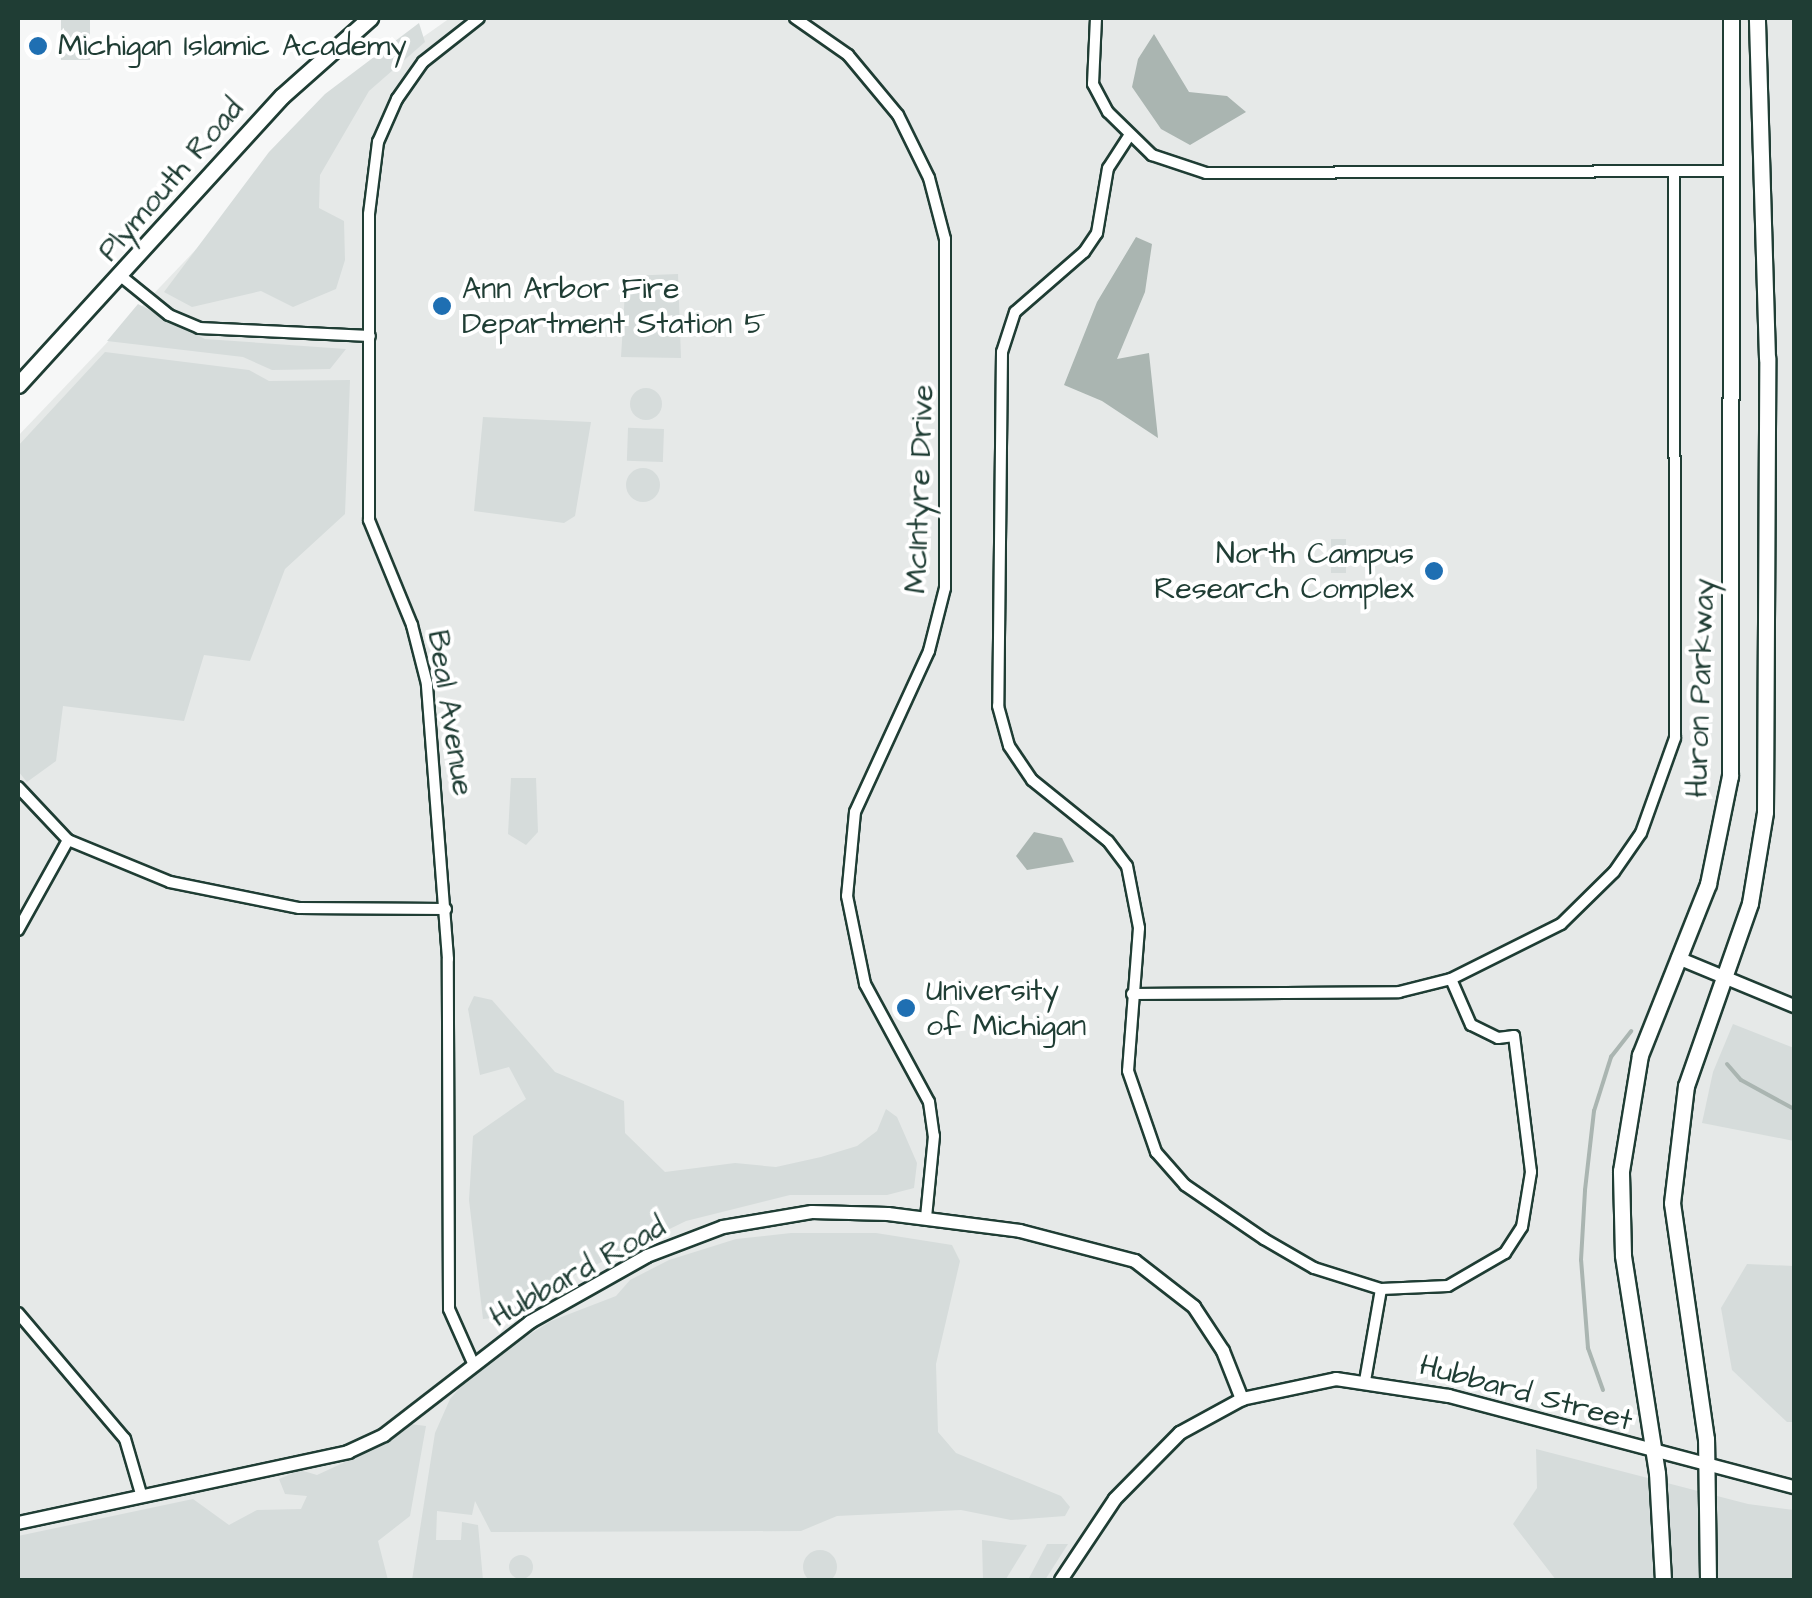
<!DOCTYPE html>
<html>
<head>
<meta charset="utf-8">
<style>
	body { margin:0 }
	#map { position:relative; width:1812px; height:1598px; overflow:hidden; background:#f6f7f7; font-family:"Architects Daughter",sans-serif }
	div>[style] { position:absolute }
	.built>* { inset:0; background:#e6e9e8 }
	.green>* { inset:0; background:#d6dcdb; transform-origin:0 0 }
	.round { border-radius:50% }
	.water>* { inset:0; background:#aab5b1 }
	.stream>* { height:4px; margin:-2px; padding:0 2px; transform-origin:2px; border-radius:2px; background:#aab5b1 }
	.roads { filter:drop-shadow(2px 0 #1f3d34) drop-shadow(-2px 0 #1f3d34) drop-shadow(0 2px #1f3d34) drop-shadow(0 -2px #1f3d34) }
	.minor>* { height:10px; margin:-5px; padding:0 5px; transform-origin:5px; border-radius:5px; background:#fff }
	.tertiary>* { height:12px; margin:-6px; padding:0 6px; transform-origin:6px; border-radius:6px; background:#fff }
	.secondary>* { height:15px; margin:-7.5px; padding:0 7.5px; transform-origin:7.5px; border-radius:7.5px; background:#fff }
	.dots>* { width:28px; height:28px; translate:-50% -50%; box-sizing:border-box; border:5px solid #fff; border-radius:50% }
	span { translate:-50% -50%; white-space:nowrap; text-align:center; line-height:1.15; -webkit-text-stroke:8px #fff; paint-order:stroke }
	.poi-label { font-size:30px; color:#1f3d34 }
	.left { translate:0 -50%; text-align:left }
	.right { translate:-100% -50%; text-align:right }
	.street-label { font-size:30px; color:#1f3d34 }
	.frame { position:absolute; inset:0; border:20px solid #1f3d34; pointer-events:none }
</style>
</head>
<body>
<div id="map">
	<div class="built">
		<div style="clip-path:polygon(450px 18px,1794px 18px,1794px 1580px,18px 1580px,18px 436px,348px 90px)"></div>
	</div>
	<div class="green">
		<div style="left:61px;top:18px;width:29px;height:42px"></div>
		<div style="clip-path:polygon(419px 23px,425px 42px,369px 91px,320px 175px,319px 208px,344px 221px,345px 260px,336px 289px,293px 307px,261px 291px,192px 307px,164px 292px,269px 152px,325px 94px)"></div>
		<div style="clip-path:polygon(678px 274px,681px 358px,621px 357px,626px 276px)"></div>
		<div style="clip-path:polygon(138px 304px,205px 339px,346px 349px,330px 369px,272px 370px,243px 357px,107px 341px)"></div>
		<div style="clip-path:polygon(105px 352px,249px 370px,269px 381px,350px 380px,345px 514px,285px 569px,250px 661px,204px 655px,184px 721px,63px 706px,56px 761px,27px 782px,18px 771px,18px 446px)"></div>
		<div class="round" style="left:630px;top:388px;width:32px;height:32px"></div>
		<div style="clip-path:polygon(483px 417px,591px 422px,575px 516px,564px 523px,474px 511px)"></div>
		<div style="left:664px;top:429px;width:33px;height:36px;rotate:92deg"></div>
		<div class="round" style="left:626px;top:468px;width:34px;height:34px"></div>
		<div style="left:1331px;top:539px;width:15px;height:34px"></div>
		<div style="clip-path:polygon(511px 778px,536px 778px,538px 832px,526px 845px,508px 834px)"></div>
		<div style="clip-path:polygon(474px 996px,492px 1000px,555px 1072px,624px 1101px,625px 1133px,665px 1172px,735px 1163px,776px 1167px,821px 1157px,857px 1146px,877px 1131px,886px 1109px,897px 1117px,917px 1163px,914px 1188px,887px 1195px,790px 1195px,686px 1221px,575px 1275px,513px 1316px,483px 1319px,469px 1200px,473px 1136px,526px 1099px,509px 1067px,480px 1075px,468px 1009px)"></div>
		<div style="clip-path:polygon(1733px 1024px,1794px 1048px,1794px 1141px,1702px 1123px,1713px 1072px)"></div>
		<div style="clip-path:polygon(791px 1233px,876px 1233px,952px 1245px,960px 1261px,936px 1364px,938px 1432px,956px 1453px,1061px 1496px,1070px 1507px,1065px 1516px,1011px 1520px,961px 1510px,837px 1516px,801px 1531px,491px 1532px,475px 1501px,472px 1515px,437px 1511px,436px 1540px,461px 1540px,462px 1522px,478px 1525px,483px 1580px,412px 1580px,435px 1433px,450px 1399px,478px 1367px,551px 1321px,616px 1296px,630px 1280px,669px 1260px,736px 1239px)"></div>
		<div style="clip-path:polygon(1747px 1264px,1794px 1266px,1794px 1422px,1787px 1422px,1732px 1370px,1721px 1308px)"></div>
		<div style="clip-path:polygon(410px 1424px,426px 1426px,410px 1516px,378px 1541px,388px 1580px,18px 1580px,18px 1536px,193px 1499px,229px 1525px,257px 1510px,301px 1509px,307px 1496px,285px 1494px,279px 1479px,300px 1470px,317px 1475px,384px 1444px)"></div>
		<div style="clip-path:polygon(1536px 1449px,1748px 1504px,1794px 1510px,1794px 1580px,1556px 1580px,1513px 1524px,1537px 1488px)"></div>
		<div style="clip-path:polygon(982px 1540px,1027px 1545px,1006px 1579px,983px 1580px)"></div>
		<div style="clip-path:polygon(1047px 1544px,1068px 1544px,1045px 1580px,1028px 1580px)"></div>
		<div class="round" style="left:803px;top:1550px;width:34px;height:34px"></div>
		<div class="round" style="left:509px;top:1555px;width:24px;height:24px"></div>
	</div>
	<div class="water">
		<div style="clip-path:polygon(1154px 34px,1189px 92px,1227px 96px,1246px 112px,1190px 145px,1161px 129px,1132px 87px,1138px 59px)"></div>
		<div style="clip-path:polygon(1136px 237px,1152px 244px,1145px 292px,1117px 359px,1149px 353px,1158px 438px,1102px 401px,1064px 385px,1097px 302px)"></div>
		<div style="clip-path:polygon(1034px 832px,1062px 838px,1074px 862px,1027px 870px,1016px 856px)"></div>
	</div>
	<div class="stream">
		<div style="left:1727px;top:1064px;width:21px;rotate:49deg"></div>
		<div style="left:1741px;top:1080px;width:60px;rotate:28.7deg"></div>
		<div style="left:1603px;top:1390px;width:45px;rotate:-109.7deg"></div>
		<div style="left:1588px;top:1348px;width:88px;rotate:-94.5deg"></div>
		<div style="left:1581px;top:1260px;width:70px;rotate:-86.7deg"></div>
		<div style="left:1585px;top:1190px;width:80px;rotate:-83.5deg"></div>
		<div style="left:1594px;top:1111px;width:57px;rotate:-72.5deg"></div>
		<div style="left:1611px;top:1057px;width:33px;rotate:-52deg"></div>
	</div>
	<div class="roads">
		<div class="minor">
			<div style="left:795px;top:18px;width:65px;rotate:34.9deg"></div>
			<div style="left:848px;top:55px;width:78px;rotate:50.2deg"></div>
			<div style="left:898px;top:115px;width:70px;rotate:63.8deg"></div>
			<div style="left:929px;top:178px;width:63px;rotate:75.3deg"></div>
			<div style="left:945px;top:239px;width:349px;rotate:90deg"></div>
			<div style="left:945px;top:588px;width:65px;rotate:104.3deg"></div>
			<div style="left:929px;top:651px;width:177px;rotate:114.7deg"></div>
			<div style="left:855px;top:812px;width:84px;rotate:95.4deg"></div>
			<div style="left:847px;top:896px;width:90px;rotate:78.4deg"></div>
			<div style="left:865px;top:984px;width:134px;rotate:61.5deg"></div>
			<div style="left:929px;top:1102px;width:34px;rotate:82deg"></div>
			<div style="left:934px;top:1136px;width:82px;rotate:95.6deg"></div>
			<div style="left:1096px;top:18px;width:66px;rotate:92.6deg"></div>
			<div style="left:1093px;top:84px;width:32px;rotate:62deg"></div>
			<div style="left:1108px;top:112px;width:62px;rotate:44.3deg"></div>
			<div style="left:1152px;top:155px;width:57px;rotate:18.4deg"></div>
			<div style="left:1206px;top:173px;width:526px;rotate:-0.22deg"></div>
			<div style="left:1129px;top:136px;width:38px;rotate:123deg"></div>
			<div style="left:1108px;top:168px;width:66px;rotate:99.6deg"></div>
			<div style="left:1097px;top:233px;width:23px;rotate:124deg"></div>
			<div style="left:1084px;top:252px;width:91px;rotate:139deg"></div>
			<div style="left:1015px;top:312px;width:42px;rotate:108deg"></div>
			<div style="left:1002px;top:352px;width:354px;rotate:90.6deg"></div>
			<div style="left:998px;top:706px;width:41px;rotate:74.6deg"></div>
			<div style="left:1009px;top:746px;width:41px;rotate:55.9deg"></div>
			<div style="left:1032px;top:780px;width:97px;rotate:38.8deg"></div>
			<div style="left:1108px;top:841px;width:31px;rotate:53deg"></div>
			<div style="left:1127px;top:866px;width:63px;rotate:79deg"></div>
			<div style="left:1139px;top:928px;width:143px;rotate:94.4deg"></div>
			<div style="left:1128px;top:1071px;width:86px;rotate:70.9deg"></div>
			<div style="left:1156px;top:1152px;width:44px;rotate:48.7deg"></div>
			<div style="left:1185px;top:1185px;width:96px;rotate:34.4deg"></div>
			<div style="left:1264px;top:1239px;width:58px;rotate:30.1deg"></div>
			<div style="left:1314px;top:1268px;width:70px;rotate:17.4deg"></div>
			<div style="left:1381px;top:1289px;width:67px;rotate:-2.6deg"></div>
			<div style="left:1448px;top:1286px;width:66px;rotate:-30.1deg"></div>
			<div style="left:1505px;top:1253px;width:31px;rotate:-57deg"></div>
			<div style="left:1522px;top:1227px;width:56px;rotate:-80.7deg"></div>
			<div style="left:1531px;top:1172px;width:137px;rotate:-97.1deg"></div>
			<div style="left:1514px;top:1036px;width:16px;rotate:173deg"></div>
			<div style="left:1498px;top:1038px;width:30px;rotate:-154deg"></div>
			<div style="left:1471px;top:1025px;width:50px;rotate:-113.5deg"></div>
			<div style="left:1451px;top:979px;width:123px;rotate:-26.6deg"></div>
			<div style="left:1561px;top:924px;width:74px;rotate:-44.5deg"></div>
			<div style="left:1614px;top:872px;width:47px;rotate:-55.3deg"></div>
			<div style="left:1641px;top:833px;width:101px;rotate:-70.3deg"></div>
			<div style="left:1675px;top:738px;width:567px;rotate:-90.1deg"></div>
			<div style="left:122px;top:277px;width:60px;rotate:39deg"></div>
			<div style="left:169px;top:315px;width:33px;rotate:23deg"></div>
			<div style="left:199px;top:328px;width:171px;rotate:2.7deg"></div>
			<div style="left:18px;top:787px;width:73px;rotate:46.7deg"></div>
			<div style="left:68px;top:840px;width:110px;rotate:22.4deg"></div>
			<div style="left:170px;top:882px;width:132px;rotate:11.4deg"></div>
			<div style="left:299px;top:908px;width:147px;rotate:0.4deg"></div>
			<div style="left:18px;top:930px;width:103px;rotate:-60.9deg"></div>
			<div style="left:1132px;top:994px;width:267px;rotate:-0.4deg"></div>
			<div style="left:1399px;top:992px;width:54px;rotate:-14deg"></div>
			<div style="left:18px;top:1313px;width:165px;rotate:49.7deg"></div>
			<div style="left:125px;top:1439px;width:60px;rotate:73.7deg"></div>
			<div style="left:473px;top:1363px;width:59px;rotate:-114deg"></div>
			<div style="left:449px;top:1309px;width:350px;rotate:-90.2deg"></div>
			<div style="left:448px;top:959px;width:276px;rotate:-94.4deg"></div>
			<div style="left:427px;top:684px;width:61px;rotate:-104.3deg"></div>
			<div style="left:412px;top:625px;width:113px;rotate:-112.3deg"></div>
			<div style="left:369px;top:520px;width:306px;rotate:-90deg"></div>
			<div style="left:369px;top:214px;width:73px;rotate:-82.9deg"></div>
			<div style="left:378px;top:142px;width:47px;rotate:-66.2deg"></div>
			<div style="left:397px;top:99px;width:45px;rotate:-54.9deg"></div>
			<div style="left:423px;top:62px;width:71px;rotate:-38.2deg"></div>
			<div style="left:1365px;top:1381px;width:93px;rotate:-80.1deg"></div>
		</div>
		<div class="tertiary">
			<div style="left:1678px;top:958px;width:126px;rotate:22.5deg"></div>
			<div style="left:18px;top:1523px;width:338px;rotate:-12.1deg"></div>
			<div style="left:348px;top:1452px;width:40px;rotate:-25deg"></div>
			<div style="left:384px;top:1435px;width:185px;rotate:-37.7deg"></div>
			<div style="left:530px;top:1322px;width:134px;rotate:-29.4deg"></div>
			<div style="left:647px;top:1256px;width:81px;rotate:-20.9deg"></div>
			<div style="left:723px;top:1227px;width:90px;rotate:-9.6deg"></div>
			<div style="left:812px;top:1212px;width:76px;rotate:1.5deg"></div>
			<div style="left:888px;top:1214px;width:133px;rotate:7.3deg"></div>
			<div style="left:1020px;top:1231px;width:119px;rotate:14.6deg"></div>
			<div style="left:1135px;top:1261px;width:75px;rotate:37.9deg"></div>
			<div style="left:1194px;top:1307px;width:53px;rotate:56.6deg"></div>
			<div style="left:1223px;top:1351px;width:52px;rotate:68.4deg"></div>
			<div style="left:1061px;top:1580px;width:97px;rotate:-56.3deg"></div>
			<div style="left:1115px;top:1499px;width:93px;rotate:-45.4deg"></div>
			<div style="left:1180px;top:1433px;width:71px;rotate:-28.7deg"></div>
			<div style="left:1242px;top:1399px;width:96px;rotate:-12deg"></div>
			<div style="left:1336px;top:1379px;width:114px;rotate:8.6deg"></div>
			<div style="left:1449px;top:1396px;width:357px;rotate:14.8deg"></div>
		</div>
		<div class="secondary">
			<div style="left:18px;top:385px;width:391px;rotate:-47.6deg"></div>
			<div style="left:282px;top:96px;width:118px;rotate:-41.6deg"></div>
			<div style="left:1663px;top:1580px;width:107px;rotate:-93.2deg"></div>
			<div style="left:1657px;top:1473px;width:221px;rotate:-98.9deg"></div>
			<div style="left:1623px;top:1255px;width:84px;rotate:-91.4deg"></div>
			<div style="left:1621px;top:1171px;width:118px;rotate:-80.7deg"></div>
			<div style="left:1640px;top:1055px;width:184px;rotate:-68.3deg"></div>
			<div style="left:1708px;top:884px;width:110px;rotate:-78.5deg"></div>
			<div style="left:1730px;top:776px;width:758px;rotate:-89.92deg"></div>
			<div style="left:1708px;top:1580px;width:141px;rotate:-90.8deg"></div>
			<div style="left:1706px;top:1439px;width:238px;rotate:-98.2deg"></div>
			<div style="left:1672px;top:1203px;width:118px;rotate:-83.2deg"></div>
			<div style="left:1686px;top:1086px;width:194px;rotate:-70.7deg"></div>
			<div style="left:1750px;top:903px;width:92px;rotate:-80.6deg"></div>
			<div style="left:1765px;top:812px;width:454px;rotate:-89.7deg"></div>
			<div style="left:1767px;top:358px;width:340px;rotate:-91.7deg"></div>
		</div>
	</div>
	<div class="dots">
		<div style="left:38px;top:46px;background:#1f6fb2"></div>
		<div style="left:442px;top:306px;background:#1f6fb2"></div>
		<div style="left:1434px;top:571px;background:#1f6fb2"></div>
		<div style="left:906px;top:1008px;background:#1f6fb2"></div>
	</div>
	<div class="poi-label">
		<span class="left" style="left:58px;top:46px">Michigan Islamic Academy</span>
		<span class="left" style="left:462px;top:306px">Ann Arbor Fire<br>Department Station 5</span>
		<span class="right" style="left:1414px;top:571px">North Campus<br>Research Complex</span>
		<span class="left" style="left:926px;top:1008px">University<br>of Michigan</span>
	</div>
	<div class="street-label">
		<span style="left:171px;top:180px;rotate:-49deg">Plymouth Road</span>
		<span style="left:920px;top:489px;rotate:-88deg">McIntyre Drive</span>
		<span style="left:1701px;top:688px;rotate:-88deg">Huron Parkway</span>
		<span style="left:450px;top:713px;rotate:81deg">Beal Avenue</span>
		<span style="left:578px;top:1272px;rotate:-29deg">Hubbard Road</span>
		<span style="left:1526px;top:1393px;rotate:15deg">Hubbard Street</span>
	</div>
	<div class="frame"></div>
</div>
</body>
</html>
